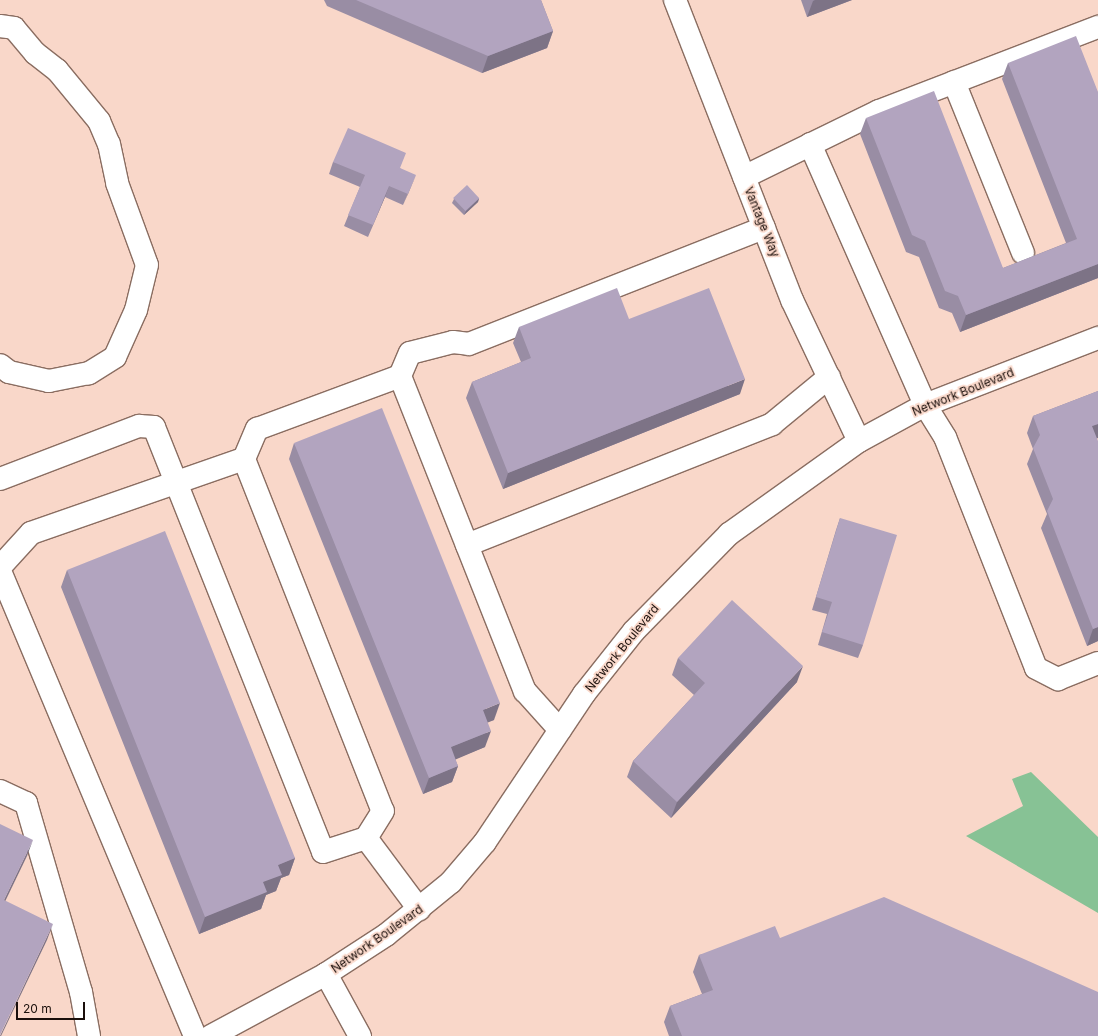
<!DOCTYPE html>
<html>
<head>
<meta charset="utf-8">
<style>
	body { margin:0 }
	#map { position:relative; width:1098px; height:1036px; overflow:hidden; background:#f9d7c9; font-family:Inter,sans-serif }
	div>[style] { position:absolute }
	.green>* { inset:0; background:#87c295 }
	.roads { filter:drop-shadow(1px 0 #8a6d61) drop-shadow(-1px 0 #8a6d61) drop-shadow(0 1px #8a6d61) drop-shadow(0 -1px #8a6d61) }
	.minor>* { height:22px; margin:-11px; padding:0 11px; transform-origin:11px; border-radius:11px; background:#fff }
	.wall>* { inset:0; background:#998da4 }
	.shaded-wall>* { inset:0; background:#7d7386 }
	.building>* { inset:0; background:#b2a4bf; transform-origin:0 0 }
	span { translate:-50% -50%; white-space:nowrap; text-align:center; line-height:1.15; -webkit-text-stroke:3.5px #f9d7c9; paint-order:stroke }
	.street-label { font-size:12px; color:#1a0f0b }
	.scale { position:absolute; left:16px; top:1002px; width:69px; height:18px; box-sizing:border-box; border:2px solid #1a0f0b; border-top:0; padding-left:5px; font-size:12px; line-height:14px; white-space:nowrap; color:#1a0f0b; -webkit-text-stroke:3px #f9d7c9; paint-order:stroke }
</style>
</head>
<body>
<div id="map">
	<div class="green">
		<div style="clip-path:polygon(1031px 772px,1098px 837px,1098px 913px,966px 836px,1023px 806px,1012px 779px)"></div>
	</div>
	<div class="roads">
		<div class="minor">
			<div style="left:675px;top:0;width:322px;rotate:68.7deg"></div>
			<div style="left:792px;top:300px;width:156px;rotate:64.6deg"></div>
			<div style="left:0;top:26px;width:14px;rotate:8deg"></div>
			<div style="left:14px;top:28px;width:33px;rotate:50deg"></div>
			<div style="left:35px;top:53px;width:28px;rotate:38deg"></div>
			<div style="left:57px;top:70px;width:66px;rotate:50.5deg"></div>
			<div style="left:99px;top:121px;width:25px;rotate:67deg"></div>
			<div style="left:109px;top:144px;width:40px;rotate:78deg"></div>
			<div style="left:117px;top:183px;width:87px;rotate:69.9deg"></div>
			<div style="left:147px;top:265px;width:46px;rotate:103.7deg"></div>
			<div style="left:136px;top:310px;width:51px;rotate:114.1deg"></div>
			<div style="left:115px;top:357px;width:31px;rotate:148deg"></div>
			<div style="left:89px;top:373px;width:41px;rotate:168.7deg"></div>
			<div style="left:49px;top:381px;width:41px;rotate:-167.3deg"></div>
			<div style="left:9px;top:372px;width:11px;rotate:-142deg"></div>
			<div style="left:954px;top:82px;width:184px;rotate:68deg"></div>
			<div style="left:810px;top:144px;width:285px;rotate:66.2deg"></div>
			<div style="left:925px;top:405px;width:38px;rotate:58deg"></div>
			<div style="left:945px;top:437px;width:248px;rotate:68.5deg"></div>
			<div style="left:1036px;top:668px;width:25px;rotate:27deg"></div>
			<div style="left:1058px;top:679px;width:43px;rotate:-21.8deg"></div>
			<div style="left:744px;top:177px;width:150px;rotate:-26.1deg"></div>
			<div style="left:879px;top:111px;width:235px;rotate:-21deg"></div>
			<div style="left:400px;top:376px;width:339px;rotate:68.4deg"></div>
			<div style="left:525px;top:691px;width:52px;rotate:48.1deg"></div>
			<div style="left:244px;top:459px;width:378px;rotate:68.5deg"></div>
			<div style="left:383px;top:811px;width:32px;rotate:122deg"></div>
			<div style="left:0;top:479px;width:149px;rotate:-20.9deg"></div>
			<div style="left:139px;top:426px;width:15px;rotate:4deg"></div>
			<div style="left:154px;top:427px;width:457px;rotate:68.3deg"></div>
			<div style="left:323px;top:852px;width:45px;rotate:-18deg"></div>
			<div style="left:366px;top:838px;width:89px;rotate:53.3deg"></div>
			<div style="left:467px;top:545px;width:328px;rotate:-21.6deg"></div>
			<div style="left:772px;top:424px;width:74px;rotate:-39.5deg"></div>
			<div style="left:0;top:567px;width:46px;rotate:-47.6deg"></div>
			<div style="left:31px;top:533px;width:225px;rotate:-19.2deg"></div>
			<div style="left:244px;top:459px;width:33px;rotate:-67deg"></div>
			<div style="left:257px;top:429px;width:153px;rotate:-20.3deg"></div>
			<div style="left:400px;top:376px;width:25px;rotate:-67deg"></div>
			<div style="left:410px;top:353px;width:44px;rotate:-14.3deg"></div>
			<div style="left:453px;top:342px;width:16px;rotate:7deg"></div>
			<div style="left:469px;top:344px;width:317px;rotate:-21.5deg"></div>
			<div style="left:0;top:571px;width:504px;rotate:67.25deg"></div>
			<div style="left:0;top:791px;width:29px;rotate:25deg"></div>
			<div style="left:26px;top:803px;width:197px;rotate:73.8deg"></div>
			<div style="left:81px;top:992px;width:45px;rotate:79.7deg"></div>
			<div style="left:326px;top:974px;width:71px;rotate:61.3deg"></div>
			<div style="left:211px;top:1036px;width:131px;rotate:-28.3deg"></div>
			<div style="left:326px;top:974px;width:72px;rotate:-33deg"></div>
			<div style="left:386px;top:935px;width:84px;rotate:-39.2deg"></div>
			<div style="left:451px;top:882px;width:52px;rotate:-49.6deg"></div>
			<div style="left:485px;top:842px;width:178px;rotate:-56.2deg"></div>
			<div style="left:584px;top:694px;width:80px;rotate:-51.6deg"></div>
			<div style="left:634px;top:631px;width:136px;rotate:-45.6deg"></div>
			<div style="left:729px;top:534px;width:160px;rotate:-35.6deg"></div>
			<div style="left:859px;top:441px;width:75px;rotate:-28.6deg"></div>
			<div style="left:925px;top:405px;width:186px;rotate:-21.2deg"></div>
		</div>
	</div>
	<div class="wall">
		<div style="clip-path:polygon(324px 0,541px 0,553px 31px,547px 48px,482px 73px,327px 6px)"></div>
		<div style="clip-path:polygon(801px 0,852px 0,807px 17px)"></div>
		<div style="clip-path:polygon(1008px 63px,1098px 92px,1098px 278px,960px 332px,952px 313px,939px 308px,919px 257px,906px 252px,860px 134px,866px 118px,1003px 268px,1066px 243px,1002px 79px)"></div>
		<div style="clip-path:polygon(333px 162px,400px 168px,411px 186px,403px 205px,385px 197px,368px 237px,344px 226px,360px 187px,329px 174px)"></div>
		<div style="clip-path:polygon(479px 198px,478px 202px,464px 215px,452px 203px,454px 199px)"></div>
		<div style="clip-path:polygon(629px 319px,740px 394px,503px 489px,466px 398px,472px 382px,521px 362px,513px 343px,519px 327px)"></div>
		<div style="clip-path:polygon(1098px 391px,1098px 438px,1097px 438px,1098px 641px,1087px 646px,1041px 528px,1047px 514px,1027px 464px,1033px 449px,1027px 433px,1033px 416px)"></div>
		<div style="clip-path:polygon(294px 443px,494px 720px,487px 722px,485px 747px,455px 759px,458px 766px,452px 782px,423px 794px,289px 459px)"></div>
		<div style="clip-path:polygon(840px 518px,863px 645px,858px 658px,818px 645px,827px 614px,812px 610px,836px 530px)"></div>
		<div style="clip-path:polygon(67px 570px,295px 858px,289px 875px,281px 878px,276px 891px,266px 895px,261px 909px,199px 934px,61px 587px)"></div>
		<div style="clip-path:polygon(678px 658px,797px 682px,671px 818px,627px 777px,633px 761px,694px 695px,672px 675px)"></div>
		<div style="clip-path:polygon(780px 938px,1098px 1036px,669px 1036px,664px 1022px,670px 1006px,702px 994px,693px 972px,699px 955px)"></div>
	</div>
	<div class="shaded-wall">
		<div style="clip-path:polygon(815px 0,852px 0,807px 17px,813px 1px)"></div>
		<div style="clip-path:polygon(553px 31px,547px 48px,482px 73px,488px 56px)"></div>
		<div style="clip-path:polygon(416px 175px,411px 186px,403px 205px,408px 194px)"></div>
		<div style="clip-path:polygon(389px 186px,385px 197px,368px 237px,373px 225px)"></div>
		<div style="clip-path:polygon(479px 198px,478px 202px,464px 215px,466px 211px)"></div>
		<div style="clip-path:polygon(1098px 264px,1098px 278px,960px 332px,966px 315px)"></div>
		<div style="clip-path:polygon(745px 379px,740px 394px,503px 489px,508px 473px)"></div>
		<div style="clip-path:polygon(1098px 424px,1098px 438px,1086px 443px,1092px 426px)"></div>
		<div style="clip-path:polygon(1098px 627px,1098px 641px,1087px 646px,1093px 629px)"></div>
		<div style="clip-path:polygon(803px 666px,797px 682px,671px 818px,677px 802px)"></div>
		<div style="clip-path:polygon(500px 703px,494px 720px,477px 727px,483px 710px)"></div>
		<div style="clip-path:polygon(491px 731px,485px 747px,445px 764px,451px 747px)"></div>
		<div style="clip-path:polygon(458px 766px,452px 782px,423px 794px,429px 778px)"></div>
		<div style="clip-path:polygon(33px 840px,27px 856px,0 912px,4px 900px)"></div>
		<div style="clip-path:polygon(295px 858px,289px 875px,281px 878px,276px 891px,266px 895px,261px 909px,199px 934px,205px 917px,263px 882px,278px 865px)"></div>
		<div style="clip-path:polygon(53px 924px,47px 940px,1px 1036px,0 1036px)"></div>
	</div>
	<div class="building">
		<div style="clip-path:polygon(356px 0,541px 0,553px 31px,488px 56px)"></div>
		<div style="clip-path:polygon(1076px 36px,1098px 92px,1098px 264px,966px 315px,958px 296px,945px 291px,925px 241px,912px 235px,866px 118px,934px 91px,1003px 268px,1077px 239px,1008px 63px)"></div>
		<div style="clip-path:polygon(348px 128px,406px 153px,400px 168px,416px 175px,408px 194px,389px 186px,373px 225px,348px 215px,365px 175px,333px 162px)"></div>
		<div style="left:467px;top:185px;width:18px;height:19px;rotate:47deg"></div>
		<div style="clip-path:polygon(617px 288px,629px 319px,709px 288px,745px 379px,508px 473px,472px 382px,531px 358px,519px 327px)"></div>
		<div style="clip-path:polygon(1098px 391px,1098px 424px,1092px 426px,1098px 441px,1098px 627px,1093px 629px,1047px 511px,1053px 499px,1033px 448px,1040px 435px,1033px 416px)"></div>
		<div style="clip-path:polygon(382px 408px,500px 703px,483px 710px,491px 731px,451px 747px,458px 766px,429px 778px,294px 443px)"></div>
		<div style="clip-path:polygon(840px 518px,897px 535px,863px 645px,822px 632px,832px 602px,816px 597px)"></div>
		<div style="clip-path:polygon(165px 531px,295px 858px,278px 865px,282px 875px,263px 882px,267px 892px,205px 917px,67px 570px)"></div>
		<div style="clip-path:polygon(732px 600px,803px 666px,677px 802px,633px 761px,705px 683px,678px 658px)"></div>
		<div style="clip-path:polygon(0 824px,33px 840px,4px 900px,53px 924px,0 1035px)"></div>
		<div style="clip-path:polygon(884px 897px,1098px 992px,1098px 1036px,682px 1036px,670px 1006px,713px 990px,699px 955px,775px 926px,780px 938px)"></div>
	</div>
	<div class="street-label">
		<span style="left:762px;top:222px;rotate:68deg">Vantage Way</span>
		<span style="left:963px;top:392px;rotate:-22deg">Network Boulevard</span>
		<span style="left:622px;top:648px;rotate:-51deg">Network Boulevard</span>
		<span style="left:377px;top:939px;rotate:-35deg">Network Boulevard</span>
	</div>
	<div class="scale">20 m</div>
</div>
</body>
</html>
